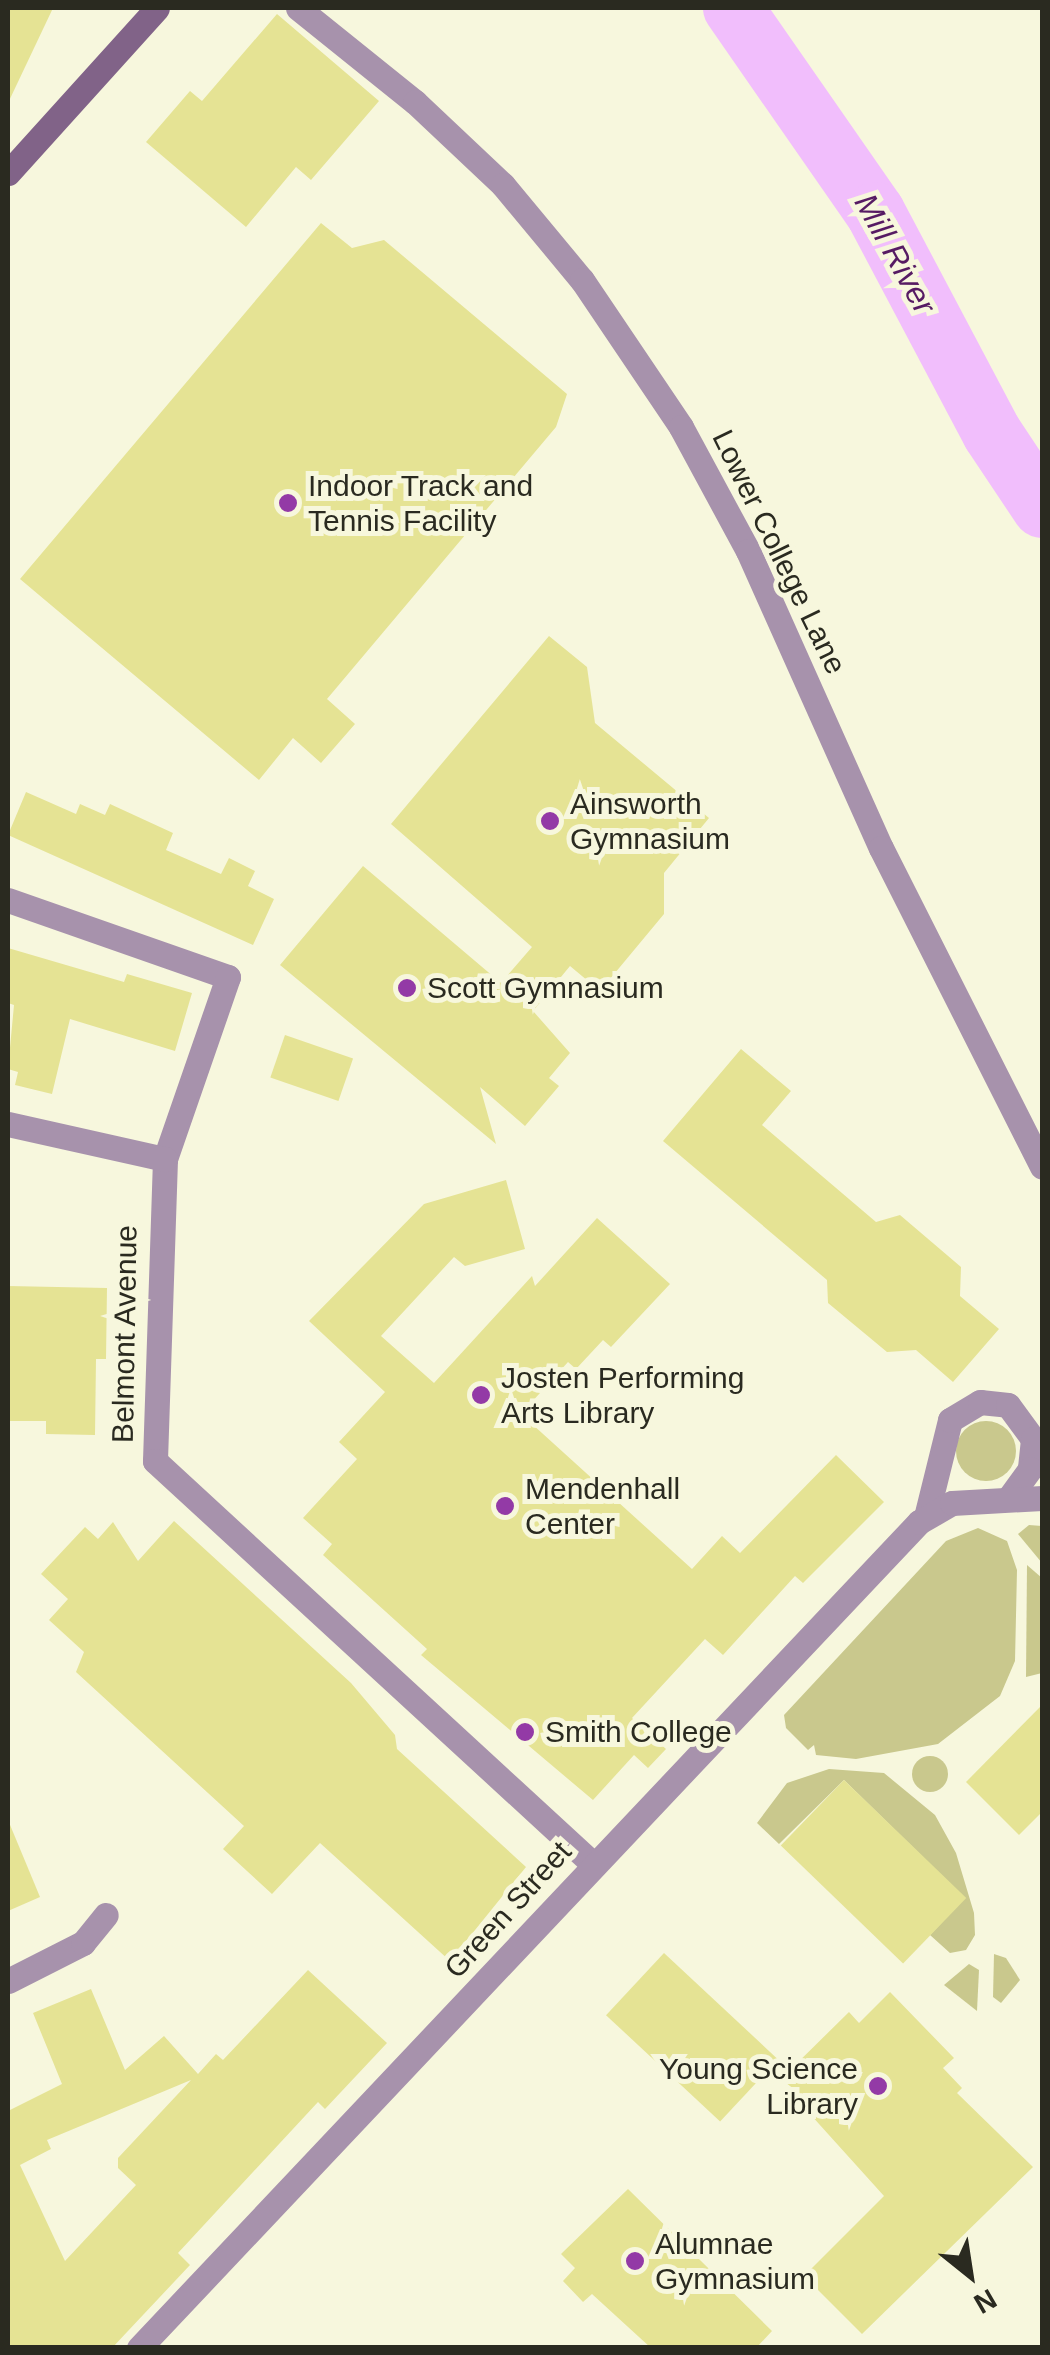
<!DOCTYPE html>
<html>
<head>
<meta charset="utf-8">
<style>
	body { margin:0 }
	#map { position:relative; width:1050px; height:2355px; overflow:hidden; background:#f7f7dd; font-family:Helvetica,sans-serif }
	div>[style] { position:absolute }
	.green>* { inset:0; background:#c9c88d }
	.round { border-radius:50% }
	.river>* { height:60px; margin:-30px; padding:0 30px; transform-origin:30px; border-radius:30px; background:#f1befc }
	.building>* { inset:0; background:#e5e394; transform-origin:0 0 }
	.minor>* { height:25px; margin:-12.5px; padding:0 12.5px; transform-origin:12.5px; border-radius:12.5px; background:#a792ac }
	.secondary>* { height:25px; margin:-12.5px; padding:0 12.5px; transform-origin:12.5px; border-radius:12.5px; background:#816388 }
	.dots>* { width:28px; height:28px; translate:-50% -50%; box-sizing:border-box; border:5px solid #f7f7dd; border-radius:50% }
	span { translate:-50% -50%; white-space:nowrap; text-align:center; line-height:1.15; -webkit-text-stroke:10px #f7f7dd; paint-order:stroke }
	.poi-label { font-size:30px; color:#2a2a20 }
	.left { translate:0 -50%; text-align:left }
	.right { translate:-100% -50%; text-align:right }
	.street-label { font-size:30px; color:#2a2a20 }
	.water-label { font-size:32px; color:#561b63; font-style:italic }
	.frame { position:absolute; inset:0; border:10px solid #2a2a20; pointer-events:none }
	.north { position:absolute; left:920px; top:2225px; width:100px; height:100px; -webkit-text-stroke:8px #f7f7dd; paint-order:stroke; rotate:150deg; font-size:28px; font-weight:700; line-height:40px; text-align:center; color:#2a2a20 }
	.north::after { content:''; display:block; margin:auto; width:35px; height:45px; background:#2a2a20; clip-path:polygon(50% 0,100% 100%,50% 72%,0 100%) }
</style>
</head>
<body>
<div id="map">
	<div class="green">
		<div class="round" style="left:956px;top:1421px;width:60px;height:60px"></div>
		<div style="clip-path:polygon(1029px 1525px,1042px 1526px,1042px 1563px,1018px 1534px)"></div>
		<div style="clip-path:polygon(978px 1528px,1007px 1541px,1017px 1570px,1015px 1661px,1000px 1696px,938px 1744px,856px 1759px,816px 1755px,814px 1745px,808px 1750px,786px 1728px,784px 1715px,946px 1541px)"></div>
		<div style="clip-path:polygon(1027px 1565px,1042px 1578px,1042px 1673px,1026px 1677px)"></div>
		<div class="round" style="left:912px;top:1756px;width:36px;height:36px"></div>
		<div style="clip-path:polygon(829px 1769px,884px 1773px,935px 1815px,956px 1853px,974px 1913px,975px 1935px,966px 1950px,950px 1953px,930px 1935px,965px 1898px,844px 1780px,779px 1844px,757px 1823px,787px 1783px)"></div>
		<div style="clip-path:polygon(994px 1954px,1006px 1958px,1020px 1980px,1001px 2003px,993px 1997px)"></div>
		<div style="clip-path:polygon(969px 1964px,979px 1970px,977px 2011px,944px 1985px)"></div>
	</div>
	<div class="river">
		<div style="left:733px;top:8px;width:249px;rotate:55.2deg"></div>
		<div style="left:875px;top:212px;width:250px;rotate:62.1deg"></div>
		<div style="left:992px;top:433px;width:90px;rotate:56.3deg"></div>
	</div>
	<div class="building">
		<div style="clip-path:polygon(8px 8px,53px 8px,8px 103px)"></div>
		<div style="clip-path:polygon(277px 14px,379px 101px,311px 180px,296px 167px,246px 227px,146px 142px,190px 91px,202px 101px)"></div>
		<div style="clip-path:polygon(321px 223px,352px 248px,384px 240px,567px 394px,556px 427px,327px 699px,355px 724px,321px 763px,293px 738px,259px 780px,20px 579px)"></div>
		<div style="clip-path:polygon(549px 636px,587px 667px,595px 723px,709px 818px,664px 873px,664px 914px,600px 991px,570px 966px,533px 1011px,570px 1053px,549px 1078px,559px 1086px,525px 1126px,480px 1087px,496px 1144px,280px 965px,363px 866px,501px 983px,532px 947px,391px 824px)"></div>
		<div style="clip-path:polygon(26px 792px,76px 814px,80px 804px,105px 815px,110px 804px,173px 833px,166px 850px,221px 874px,229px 858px,255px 871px,248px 886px,274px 899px,253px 945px,8px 835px)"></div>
		<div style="clip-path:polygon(8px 948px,124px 982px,127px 974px,192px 993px,175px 1051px,70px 1019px,52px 1094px,15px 1085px,18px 1072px,8px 1069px,14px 1005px,8px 1003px)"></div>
		<div style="left:285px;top:1035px;width:72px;height:45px;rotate:19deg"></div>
		<div style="clip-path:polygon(741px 1049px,791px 1091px,762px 1125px,876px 1222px,900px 1215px,961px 1267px,960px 1296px,999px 1329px,953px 1382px,916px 1350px,887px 1352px,828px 1303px,827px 1280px,663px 1141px)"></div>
		<div style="clip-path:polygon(506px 1180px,525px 1249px,465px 1266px,454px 1257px,381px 1336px,434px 1383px,532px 1276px,535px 1286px,597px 1218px,670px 1284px,611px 1347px,603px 1340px,576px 1369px,568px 1362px,521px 1414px,692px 1569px,722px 1536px,740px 1553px,836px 1455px,884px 1502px,803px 1583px,795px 1576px,723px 1655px,705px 1639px,632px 1718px,666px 1749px,648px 1768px,634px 1755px,593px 1800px,421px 1655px,427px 1649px,323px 1555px,332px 1544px,303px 1518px,357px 1459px,339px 1442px,385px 1392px,309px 1321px,424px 1204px)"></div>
		<div style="clip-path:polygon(8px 1286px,107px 1288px,106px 1359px,96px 1359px,95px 1435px,46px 1434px,46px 1421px,8px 1421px)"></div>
		<div style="clip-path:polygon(174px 1521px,351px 1683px,395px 1735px,397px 1749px,526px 1867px,450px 1961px,320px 1843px,272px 1894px,223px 1849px,244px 1826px,76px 1672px,84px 1652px,49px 1620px,68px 1599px,41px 1574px,85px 1527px,98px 1539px,113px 1522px,138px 1561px)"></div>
		<div style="clip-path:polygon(1042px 1705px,1042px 1812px,1019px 1835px,966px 1782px)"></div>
		<div style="left:844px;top:1780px;width:170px;height:91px;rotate:44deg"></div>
		<div style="clip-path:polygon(8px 1820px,40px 1897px,8px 1911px)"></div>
		<div style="left:664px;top:1953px;width:156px;height:85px;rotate:43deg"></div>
		<div style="clip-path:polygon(evenodd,308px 1970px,387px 2043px,325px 2109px,318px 2102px,178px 2253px,190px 2265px,112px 2348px,8px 2348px,8px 2111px,62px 2084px,33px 2013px,91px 1989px,125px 2070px,164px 2036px,198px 2074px,216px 2054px,223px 2060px,308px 1970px,191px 2080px,118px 2158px,118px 2168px,136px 2185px,65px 2261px,20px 2165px,51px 2149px,47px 2140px,191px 2080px)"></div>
		<div style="clip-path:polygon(890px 1992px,954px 2058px,943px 2068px,962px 2088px,957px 2093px,1033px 2167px,862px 2334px,804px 2276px,884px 2196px,810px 2114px,817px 2107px,781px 2079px,849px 2012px,859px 2023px)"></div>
		<div style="clip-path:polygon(628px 2189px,772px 2331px,756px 2348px,651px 2348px,592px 2294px,583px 2302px,563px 2281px,575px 2268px,561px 2254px)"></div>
	</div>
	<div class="minor">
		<div style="left:298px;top:8px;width:150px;rotate:38.8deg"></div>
		<div style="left:415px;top:102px;width:121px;rotate:43.3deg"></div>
		<div style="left:503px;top:185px;width:124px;rotate:50.3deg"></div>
		<div style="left:582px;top:280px;width:177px;rotate:56deg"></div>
		<div style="left:681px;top:427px;width:141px;rotate:61.6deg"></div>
		<div style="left:748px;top:551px;width:325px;rotate:65.9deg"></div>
		<div style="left:881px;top:848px;width:357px;rotate:63.2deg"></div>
		<div style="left:8px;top:900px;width:233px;rotate:19.3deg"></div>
		<div style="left:228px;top:977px;width:193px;rotate:109.1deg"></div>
		<div style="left:165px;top:1159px;width:302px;rotate:91.9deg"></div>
		<div style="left:155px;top:1461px;width:597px;rotate:42.62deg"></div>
		<div style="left:8px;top:1124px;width:161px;rotate:12.6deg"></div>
		<div style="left:926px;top:1517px;width:100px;rotate:-76.1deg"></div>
		<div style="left:950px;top:1420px;width:35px;rotate:-31deg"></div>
		<div style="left:980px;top:1402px;width:28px;rotate:6deg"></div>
		<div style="left:1008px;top:1405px;width:42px;rotate:53.7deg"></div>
		<div style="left:1033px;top:1439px;width:30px;rotate:96deg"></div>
		<div style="left:1030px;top:1469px;width:36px;rotate:126deg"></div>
		<div style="left:8px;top:1981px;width:84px;rotate:-26.9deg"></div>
		<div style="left:83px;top:1943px;width:36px;rotate:-51deg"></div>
		<div style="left:139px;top:2348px;width:1136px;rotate:-46.64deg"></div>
		<div style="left:919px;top:1522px;width:38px;rotate:-30deg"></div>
		<div style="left:952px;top:1503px;width:90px;rotate:-3.2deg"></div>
	</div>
	<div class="secondary">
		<div style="left:8px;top:173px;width:222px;rotate:-47.9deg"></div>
	</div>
	<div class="dots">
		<div style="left:288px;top:503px;background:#933aa6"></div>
		<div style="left:550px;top:821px;background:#933aa6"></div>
		<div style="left:407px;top:988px;background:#933aa6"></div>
		<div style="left:481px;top:1395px;background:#933aa6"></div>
		<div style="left:505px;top:1506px;background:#933aa6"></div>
		<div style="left:525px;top:1732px;background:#933aa6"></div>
		<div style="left:878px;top:2086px;background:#933aa6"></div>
		<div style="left:635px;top:2261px;background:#933aa6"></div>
	</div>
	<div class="poi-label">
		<span class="left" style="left:308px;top:503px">Indoor Track and<br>Tennis Facility</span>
		<span class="left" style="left:570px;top:821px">Ainsworth<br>Gymnasium</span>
		<span class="left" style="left:427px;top:988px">Scott Gymnasium</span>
		<span class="left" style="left:501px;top:1395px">Josten Performing<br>Arts Library</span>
		<span class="left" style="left:525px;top:1506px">Mendenhall<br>Center</span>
		<span class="left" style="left:545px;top:1732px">Smith College</span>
		<span class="right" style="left:858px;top:2086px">Young Science<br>Library</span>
		<span class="left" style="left:655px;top:2261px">Alumnae<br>Gymnasium</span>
	</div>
	<div class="street-label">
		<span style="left:779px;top:552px;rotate:64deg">Lower College Lane</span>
		<span style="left:125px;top:1334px;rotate:-89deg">Belmont Avenue</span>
		<span style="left:508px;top:1910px;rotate:-48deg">Green Street</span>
	</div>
	<div class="water-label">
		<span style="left:895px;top:254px;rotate:61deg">Mill River</span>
	</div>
	<div class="frame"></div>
	<div class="north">N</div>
</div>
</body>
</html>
